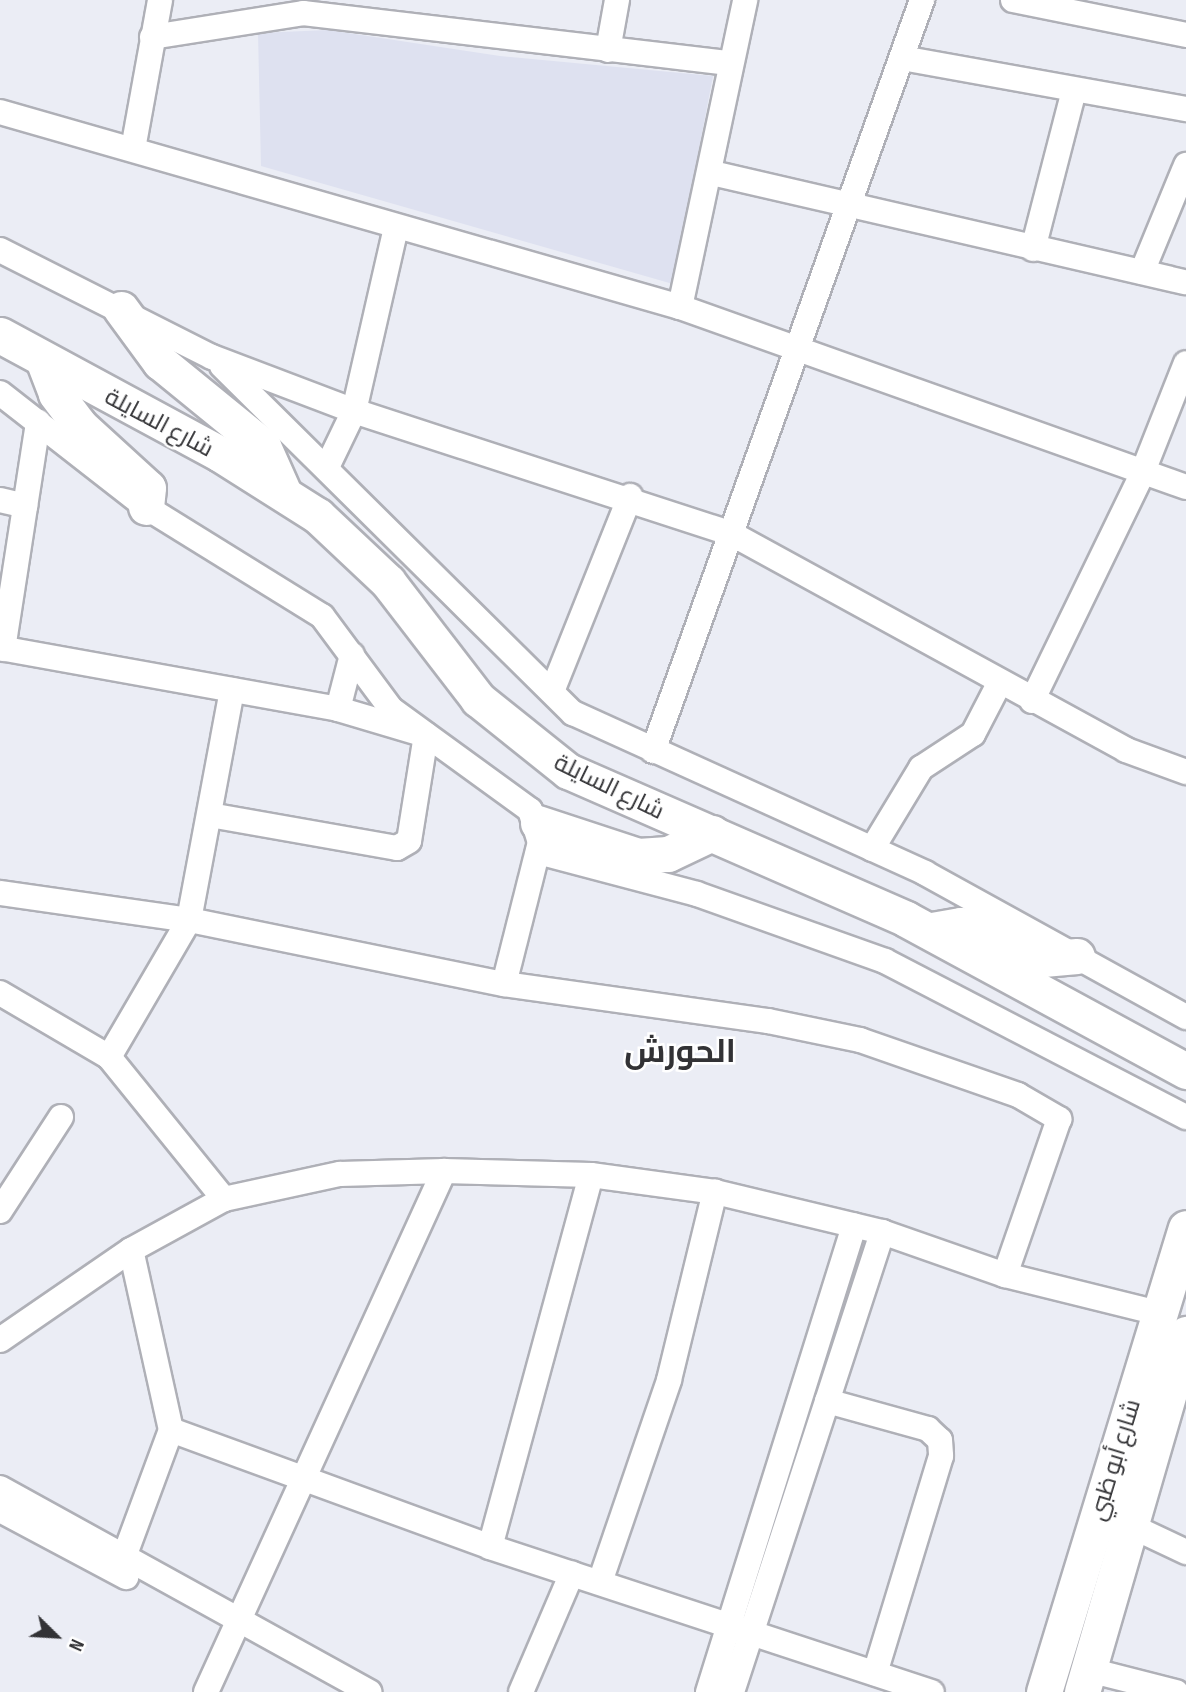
<!DOCTYPE html>
<html>
<head>
<meta charset="utf-8">
<style>
	body { margin:0 }
	#map { position:relative; width:1186px; height:1692px; overflow:hidden; background:#ebedf5; font-family:"Sofia Sans Condensed",Cairo,sans-serif }
	div>[style] { position:absolute }
	.built>* { inset:0; background:#dee1f0 }
	.roads { filter:drop-shadow(2px 0 #afb0b7) drop-shadow(-2px 0 #afb0b7) drop-shadow(0 2px #afb0b7) drop-shadow(0 -2px #afb0b7) }
	.street>* { height:24px; margin:-12px; padding:0 12px; transform-origin:12px; border-radius:12px; background:#fff }
	.secondary>* { height:35px; margin:-17.5px; padding:0 17.5px; transform-origin:17.5px; border-radius:17.5px; background:#fff }
	span { translate:-50% -50%; white-space:nowrap; text-align:center; line-height:1.15; -webkit-text-stroke:5px #fff; paint-order:stroke }
	.street-label { font-size:24px; color:#323235 }
	.district-label { font-size:32px; color:#323235; font-weight:700 }
	.north { position:absolute; left:21px; top:1601px; width:70px; height:70px; -webkit-text-stroke:5px #fff; paint-order:stroke; rotate:114deg; font-size:19px; font-weight:700; line-height:28px; text-align:center; color:#323235 }
	.north::after { content:''; display:block; margin:auto; width:24px; height:32px; background:#323235; clip-path:polygon(50% 0,100% 100%,50% 72%,0 100%) }
</style>
</head>
<body>
<div id="map">
	<div class="built">
		<div style="clip-path:polygon(328px 30px,500px 56px,713px 76px,673px 284px,261px 166px,258px 33px)"></div>
	</div>
	<div class="roads">
		<div class="street">
			<div style="left:1013px;top:0;width:177px;rotate:11.4deg"></div>
			<div style="left:152px;top:37px;width:153px;rotate:-9deg"></div>
			<div style="left:303px;top:13px;width:429px;rotate:6.7deg"></div>
			<div style="left:608px;top:50px;width:51px;rotate:-79.8deg"></div>
			<div style="left:902px;top:58px;width:289px;rotate:10.2deg"></div>
			<div style="left:0;top:112px;width:707px;rotate:16deg"></div>
			<div style="left:680px;top:307px;width:537px;rotate:19.58deg"></div>
			<div style="left:133px;top:149px;width:151px;rotate:-79.7deg"></div>
			<div style="left:712px;top:173px;width:486px;rotate:13deg"></div>
			<div style="left:1033px;top:249px;width:163px;rotate:-75.5deg"></div>
			<div style="left:0;top:250px;width:237px;rotate:26.8deg"></div>
			<div style="left:212px;top:357px;width:152px;rotate:20.8deg"></div>
			<div style="left:354px;top:411px;width:398px;rotate:18deg"></div>
			<div style="left:732px;top:534px;width:449px;rotate:28.7deg"></div>
			<div style="left:1126px;top:750px;width:64px;rotate:20.1deg"></div>
			<div style="left:1142px;top:272px;width:116px;rotate:-67.6deg"></div>
			<div style="left:680px;top:307px;width:314px;rotate:-78deg"></div>
			<div style="left:222px;top:366px;width:494px;rotate:44.7deg"></div>
			<div style="left:573px;top:713px;width:387px;rotate:24.4deg"></div>
			<div style="left:925px;top:873px;width:298px;rotate:28.9deg"></div>
			<div style="left:0;top:393px;width:185px;rotate:38deg"></div>
			<div style="left:146px;top:507px;width:207px;rotate:31.8deg"></div>
			<div style="left:322px;top:616px;width:116px;rotate:53.4deg"></div>
			<div style="left:391px;top:709px;width:172px;rotate:36deg"></div>
			<div style="left:530px;top:810px;width:34px;rotate:73deg"></div>
			<div style="left:540px;top:842px;width:146px;rotate:104.2deg"></div>
			<div style="left:328px;top:465px;width:60px;rotate:-64.3deg"></div>
			<div style="left:354px;top:411px;width:188px;rotate:-77.1deg"></div>
			<div style="left:0;top:500px;width:26px;rotate:13deg"></div>
			<div style="left:0;top:648px;width:343px;rotate:10.2deg"></div>
			<div style="left:338px;top:709px;width:92px;rotate:16.5deg"></div>
			<div style="left:426px;top:735px;width:107px;rotate:99.1deg"></div>
			<div style="left:409px;top:841px;width:14px;rotate:150deg"></div>
			<div style="left:397px;top:848px;width:190px;rotate:-170deg"></div>
			<div style="left:3px;top:649px;width:230px;rotate:-81.2deg"></div>
			<div style="left:553px;top:689px;width:208px;rotate:-68.2deg"></div>
			<div style="left:1032px;top:701px;width:252px;rotate:-64.1deg"></div>
			<div style="left:1142px;top:474px;width:119px;rotate:-68.4deg"></div>
			<div style="left:338px;top:709px;width:56px;rotate:-75.5deg"></div>
			<div style="left:653px;top:751px;width:798px;rotate:-70.29deg"></div>
			<div style="left:872px;top:849px;width:95px;rotate:-58.8deg"></div>
			<div style="left:921px;top:768px;width:62px;rotate:-33.2deg"></div>
			<div style="left:973px;top:734px;width:59px;rotate:-62.6deg"></div>
			<div style="left:538px;top:852px;width:164px;rotate:14.8deg"></div>
			<div style="left:697px;top:894px;width:200px;rotate:19.6deg"></div>
			<div style="left:885px;top:961px;width:339px;rotate:27.4deg"></div>
			<div style="left:0;top:893px;width:191px;rotate:8.1deg"></div>
			<div style="left:189px;top:920px;width:321px;rotate:11.5deg"></div>
			<div style="left:504px;top:984px;width:267px;rotate:8deg"></div>
			<div style="left:768px;top:1021px;width:94px;rotate:11.7deg"></div>
			<div style="left:860px;top:1040px;width:167px;rotate:19.2deg"></div>
			<div style="left:1018px;top:1095px;width:48px;rotate:30.3deg"></div>
			<div style="left:1059px;top:1119px;width:165px;rotate:109.1deg"></div>
			<div style="left:0;top:993px;width:126px;rotate:30.4deg"></div>
			<div style="left:109px;top:1057px;width:183px;rotate:51deg"></div>
			<div style="left:109px;top:1057px;width:159px;rotate:-59.7deg"></div>
			<div style="left:189px;top:920px;width:234px;rotate:-79.4deg"></div>
			<div style="left:0;top:1211px;width:112px;rotate:-57deg"></div>
			<div style="left:0;top:1340px;width:159px;rotate:-34.5deg"></div>
			<div style="left:131px;top:1250px;width:106px;rotate:-28.7deg"></div>
			<div style="left:224px;top:1199px;width:119px;rotate:-12.2deg"></div>
			<div style="left:340px;top:1174px;width:104px;rotate:-1.7deg"></div>
			<div style="left:444px;top:1171px;width:147px;rotate:1.6deg"></div>
			<div style="left:591px;top:1175px;width:125px;rotate:7.8deg"></div>
			<div style="left:715px;top:1192px;width:172px;rotate:13.5deg"></div>
			<div style="left:882px;top:1232px;width:130px;rotate:19.3deg"></div>
			<div style="left:1005px;top:1275px;width:159px;rotate:13.9deg"></div>
			<div style="left:827px;top:1401px;width:105px;rotate:15.5deg"></div>
			<div style="left:928px;top:1429px;width:16px;rotate:43deg"></div>
			<div style="left:940px;top:1440px;width:16px;rotate:86deg"></div>
			<div style="left:941px;top:1456px;width:227px;rotate:106.9deg"></div>
			<div style="left:171px;top:1430px;width:340px;rotate:20.1deg"></div>
			<div style="left:490px;top:1547px;width:465px;rotate:18.2deg"></div>
			<div style="left:0;top:1488px;width:422px;rotate:28.9deg"></div>
			<div style="left:0;top:1510px;width:143px;rotate:28deg"></div>
			<div style="left:1131px;top:1526px;width:61px;rotate:25.3deg"></div>
			<div style="left:490px;top:1547px;width:385px;rotate:-74.8deg"></div>
			<div style="left:124px;top:1557px;width:135px;rotate:-69.7deg"></div>
			<div style="left:171px;top:1430px;width:184px;rotate:-102.5deg"></div>
			<div style="left:600px;top:1582px;width:213px;rotate:-71.1deg"></div>
			<div style="left:669px;top:1380px;width:194px;rotate:-76.3deg"></div>
			<div style="left:1089px;top:1670px;width:90px;rotate:14.2deg"></div>
			<div style="left:206px;top:1692px;width:573px;rotate:-65.45deg"></div>
			<div style="left:521px;top:1692px;width:129px;rotate:-66.8deg"></div>
			<div style="left:708px;top:1692px;width:489px;rotate:-72.6deg"></div>
			<div style="left:732px;top:1692px;width:484px;rotate:-71.9deg"></div>
		</div>
		<div class="secondary">
			<div style="left:121px;top:309px;width:66px;rotate:53.7deg"></div>
			<div style="left:160px;top:362px;width:133px;rotate:39.2deg"></div>
			<div style="left:263px;top:446px;width:49px;rotate:66deg"></div>
			<div style="left:0;top:335px;width:250px;rotate:28.4deg"></div>
			<div style="left:220px;top:454px;width:116px;rotate:32.3deg"></div>
			<div style="left:318px;top:516px;width:96px;rotate:43.3deg"></div>
			<div style="left:388px;top:582px;width:148px;rotate:52.4deg"></div>
			<div style="left:478px;top:699px;width:115px;rotate:38.7deg"></div>
			<div style="left:568px;top:771px;width:369px;rotate:23.6deg"></div>
			<div style="left:906px;top:919px;width:319px;rotate:28.5deg"></div>
			<div style="left:44px;top:362px;width:34px;rotate:69deg"></div>
			<div style="left:56px;top:394px;width:39px;rotate:53deg"></div>
			<div style="left:79px;top:425px;width:93px;rotate:42.4deg"></div>
			<div style="left:148px;top:488px;width:19px;rotate:96deg"></div>
			<div style="left:538px;top:823px;width:105px;rotate:18.3deg"></div>
			<div style="left:638px;top:856px;width:30px;rotate:-4deg"></div>
			<div style="left:668px;top:854px;width:49px;rotate:-25.5deg"></div>
			<div style="left:932px;top:930px;width:29px;rotate:-10deg"></div>
			<div style="left:961px;top:925px;width:89px;rotate:22.5deg"></div>
			<div style="left:1043px;top:959px;width:34px;rotate:-5deg"></div>
			<div style="left:1044px;top:1692px;width:485px;rotate:-73deg"></div>
			<div style="left:1082px;top:1692px;width:373px;rotate:-73.8deg"></div>
		</div>
	</div>
	<div class="street-label">
		<span style="left:159px;top:423px;rotate:28deg">شارع السايلة</span>
		<span style="left:609px;top:787px;rotate:26deg">شارع السايلة</span>
		<span style="left:1115px;top:1460px;rotate:-73deg">شارع أبو ظبي</span>
	</div>
	<div class="district-label">
		<span style="left:680px;top:1053px">الحورش</span>
	</div>
	<div class="north">N</div>
</div>
</body>
</html>
